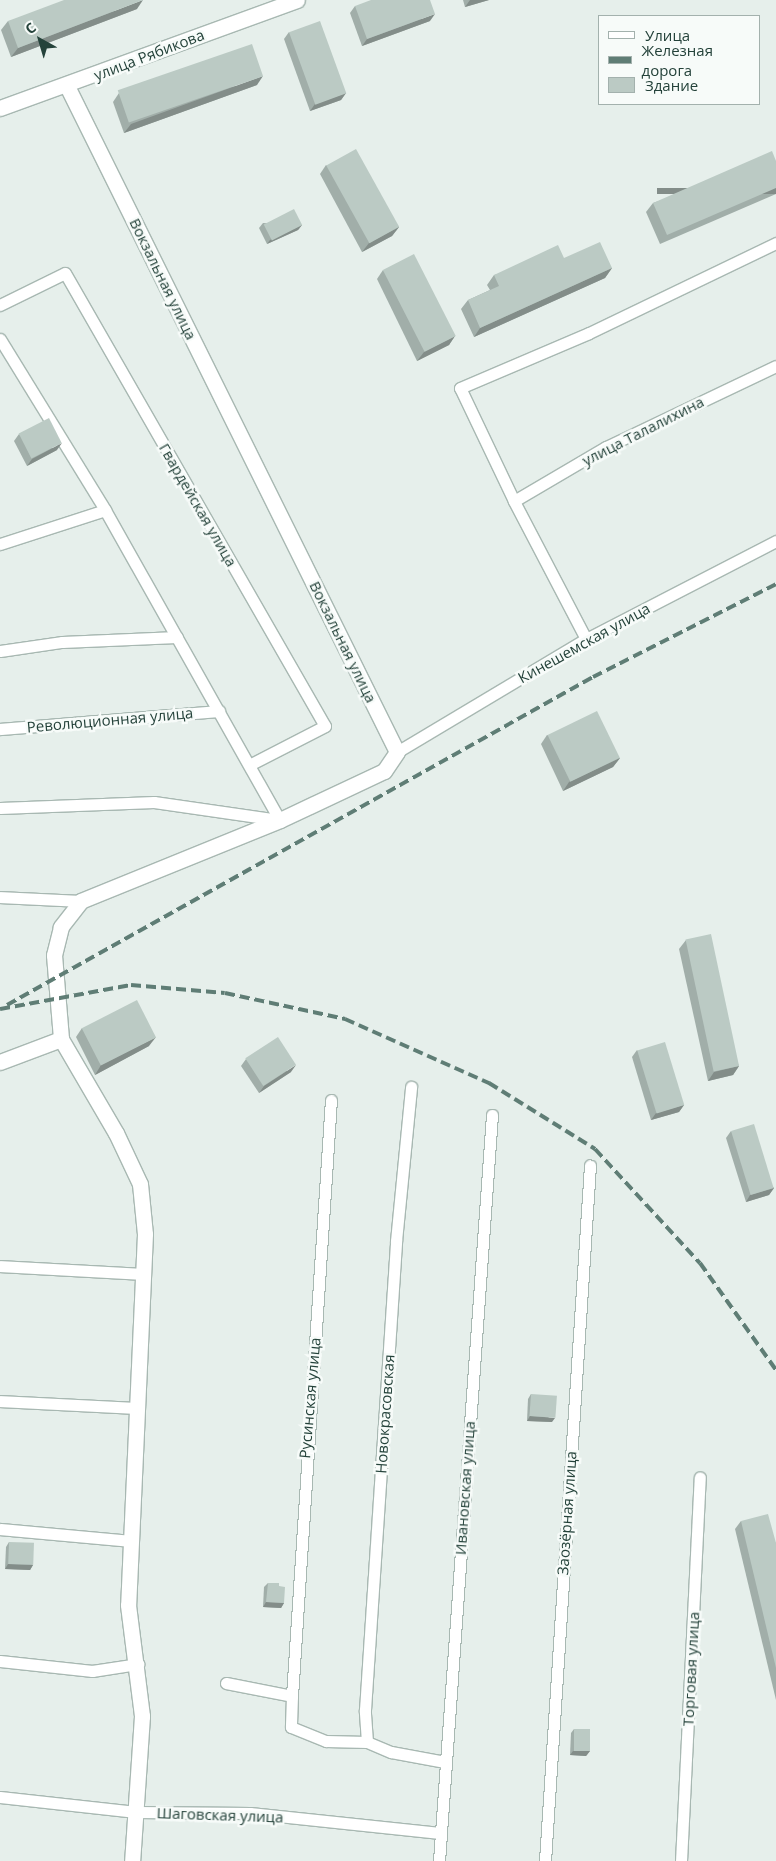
<!DOCTYPE html>
<html>
<head>
<meta charset="utf-8">
<style>
	body { margin:0 }
	#map { position:relative; width:776px; height:1861px; overflow:hidden; background:#e6efeb; font-family:"Open Sans",sans-serif }
	div>[style] { position:absolute }
	.roads { filter:drop-shadow(1px 0 #a8b8b2) drop-shadow(-1px 0 #a8b8b2) drop-shadow(0 1px #a8b8b2) drop-shadow(0 -1px #a8b8b2) }
	.street>* { height:11px; margin:-5.5px; padding:0 5.5px; transform-origin:5.5px; border-radius:5.5px; background:#fff }
	.secondary>* { height:15px; margin:-7.5px; padding:0 7.5px; transform-origin:7.5px; border-radius:7.5px; background:#fff }
	.rail>* { height:4px; margin-top:-2px; transform-origin:0; background:repeating-linear-gradient(90deg,#5f7d75 0 10px,transparent 0 15px) }
	.wall>* { inset:0; background:#a1aea9 }
	.shaded-wall>* { inset:0; background:#838d89; transform-origin:0 0 }
	.building>* { inset:0; background:#bbcac4; transform-origin:0 0 }
	span { translate:-50% -50%; white-space:nowrap; text-align:center; line-height:1.15; -webkit-text-stroke:5px #f7fbf9; paint-order:stroke }
	.street-label { font-size:15px; color:#24423a }
	.legend { position:absolute; left:598px; top:15px; width:162px; height:90px; box-sizing:border-box; background:#f7fbf9; border:1px solid #a3b1ad; margin:0; padding:6px 9px; list-style:none; font-size:15px; color:#24423a }
	.legend li { display:flex; align-items:center; gap:10px; height:25px }
	.legend b { width:25px; border:1px solid #a3b1ad }
	.north { position:absolute; left:15px; top:15px; width:50px; height:50px; -webkit-text-stroke:4px #f7fbf9; paint-order:stroke; rotate:321deg; font-size:14px; font-weight:700; line-height:20px; text-align:center; color:#24423a }
	.north::after { content:''; display:block; margin:auto; width:18px; height:22px; background:#24423a; clip-path:polygon(50% 0,100% 100%,50% 72%,0 100%) }
</style>
</head>
<body>
<div id="map">
	<div class="roads">
		<div class="street">
			<div style="left:0;top:305px;width:72px;rotate:-26.2deg"></div>
			<div style="left:65px;top:273px;width:522px;rotate:60.15deg"></div>
			<div style="left:325px;top:726px;width:85px;rotate:152.8deg"></div>
			<div style="left:0;top:339px;width:201px;rotate:58.4deg"></div>
			<div style="left:105px;top:510px;width:356px;rotate:60.6deg"></div>
			<div style="left:514px;top:501px;width:107px;rotate:-30.4deg"></div>
			<div style="left:606px;top:447px;width:188px;rotate:-25.5deg"></div>
			<div style="left:0;top:544px;width:110px;rotate:-17.9deg"></div>
			<div style="left:586px;top:639px;width:156px;rotate:-117.6deg"></div>
			<div style="left:514px;top:501px;width:125px;rotate:-115.5deg"></div>
			<div style="left:460px;top:388px;width:140px;rotate:-23.1deg"></div>
			<div style="left:589px;top:333px;width:208px;rotate:-25.7deg"></div>
			<div style="left:0;top:651px;width:63px;rotate:-8.3deg"></div>
			<div style="left:62px;top:642px;width:115px;rotate:-2.5deg"></div>
			<div style="left:0;top:729px;width:220px;rotate:-4.7deg"></div>
			<div style="left:397px;top:752px;width:220px;rotate:-30.9deg"></div>
			<div style="left:586px;top:639px;width:214px;rotate:-27.3deg"></div>
			<div style="left:0;top:808px;width:154px;rotate:-2.2deg"></div>
			<div style="left:154px;top:802px;width:126px;rotate:8.2deg"></div>
			<div style="left:0;top:897px;width:81px;rotate:2.8deg"></div>
			<div style="left:0;top:1266px;width:143px;rotate:3.2deg"></div>
			<div style="left:0;top:1401px;width:136px;rotate:2.9deg"></div>
			<div style="left:0;top:1529px;width:132px;rotate:5.2deg"></div>
			<div style="left:0;top:1661px;width:93px;rotate:6.2deg"></div>
			<div style="left:92px;top:1671px;width:47px;rotate:-8.7deg"></div>
			<div style="left:226px;top:1683px;width:67px;rotate:11.1deg"></div>
			<div style="left:292px;top:1696px;width:31px;rotate:92deg"></div>
			<div style="left:291px;top:1727px;width:38px;rotate:22deg"></div>
			<div style="left:326px;top:1741px;width:41px;rotate:1.4deg"></div>
			<div style="left:367px;top:1742px;width:26px;rotate:23deg"></div>
			<div style="left:391px;top:1752px;width:55px;rotate:10.5deg"></div>
			<div style="left:292px;top:1696px;width:597px;rotate:-86.26deg"></div>
			<div style="left:367px;top:1742px;width:32px;rotate:-94deg"></div>
			<div style="left:365px;top:1710px;width:470px;rotate:-86.2deg"></div>
			<div style="left:396px;top:1241px;width:155px;rotate:-84.4deg"></div>
			<div style="left:0;top:1797px;width:137px;rotate:6.3deg"></div>
			<div style="left:136px;top:1812px;width:114px;rotate:0.5deg"></div>
			<div style="left:250px;top:1813px;width:191px;rotate:6deg"></div>
			<div style="left:439px;top:1861px;width:748px;rotate:-85.94deg"></div>
			<div style="left:545px;top:1861px;width:697px;rotate:-86.3deg"></div>
			<div style="left:681px;top:1861px;width:384px;rotate:-87.2deg"></div>
		</div>
		<div class="secondary">
			<div style="left:67px;top:86px;width:743px;rotate:63.64deg"></div>
			<div style="left:397px;top:752px;width:23px;rotate:124deg"></div>
			<div style="left:384px;top:771px;width:115px;rotate:154.8deg"></div>
			<div style="left:280px;top:820px;width:215px;rotate:157.9deg"></div>
			<div style="left:81px;top:901px;width:33px;rotate:128deg"></div>
			<div style="left:61px;top:927px;width:29px;rotate:104deg"></div>
			<div style="left:54px;top:955px;width:84px;rotate:85.2deg"></div>
			<div style="left:61px;top:1039px;width:109px;rotate:59.7deg"></div>
			<div style="left:116px;top:1133px;width:56px;rotate:64.8deg"></div>
			<div style="left:140px;top:1184px;width:50px;rotate:84.3deg"></div>
			<div style="left:145px;top:1234px;width:371px;rotate:92.6deg"></div>
			<div style="left:128px;top:1605px;width:112px;rotate:82.8deg"></div>
			<div style="left:142px;top:1716px;width:145px;rotate:93.9deg"></div>
			<div style="left:0;top:108px;width:316px;rotate:-20deg"></div>
			<div style="left:0;top:1062px;width:65px;rotate:-20.7deg"></div>
		</div>
	</div>
	<div class="rail">
		<div style="left:7px;top:1005px;width:672px;rotate:-29.24deg"></div>
		<div style="left:593px;top:677px;width:205px;rotate:-26.9deg"></div>
		<div style="left:0;top:1009px;width:133px;rotate:-10.4deg"></div>
		<div style="left:131px;top:985px;width:94px;rotate:4.9deg"></div>
		<div style="left:225px;top:993px;width:123px;rotate:12.2deg"></div>
		<div style="left:345px;top:1019px;width:158px;rotate:24deg"></div>
		<div style="left:489px;top:1083px;width:125px;rotate:31.9deg"></div>
		<div style="left:595px;top:1149px;width:155px;rotate:47.4deg"></div>
		<div style="left:700px;top:1263px;width:131px;rotate:54.6deg"></div>
	</div>
	<div class="wall">
		<div style="clip-path:polygon(463px 0,489px 0,465px 7px)"></div>
		<div style="clip-path:polygon(355px 6px,430px 21px,362px 46px,350px 13px)"></div>
		<div style="clip-path:polygon(137px 9px,11px 57px,1px 30px,8px 21px)"></div>
		<div style="clip-path:polygon(289px 32px,346px 93px,341px 100px,310px 111px,284px 39px)"></div>
		<div style="clip-path:polygon(257px 85px,124px 133px,113px 102px,119px 93px)"></div>
		<div style="clip-path:polygon(776px 161px,776px 194px,660px 244px,646px 212px,653px 203px)"></div>
		<div style="clip-path:polygon(326px 165px,399px 227px,392px 236px,362px 252px,320px 174px)"></div>
		<div style="clip-path:polygon(263px 223px,302px 225px,298px 230px,267px 244px,259px 228px)"></div>
		<div style="clip-path:polygon(564px 258px,612px 268px,605px 278px,474px 337px,461px 309px,468px 300px,490px 290px,487px 285px,494px 275px)"></div>
		<div style="clip-path:polygon(383px 270px,455px 336px,449px 345px,417px 361px,377px 279px)"></div>
		<div style="clip-path:polygon(19px 434px,57px 450px,27px 466px,14px 441px)"></div>
		<div style="clip-path:polygon(547px 735px,620px 758px,613px 767px,563px 791px,541px 744px)"></div>
		<div style="clip-path:polygon(686px 940px,739px 1066px,733px 1075px,708px 1081px,679px 949px)"></div>
		<div style="clip-path:polygon(82px 1028px,149px 1046px,95px 1075px,76px 1037px)"></div>
		<div style="clip-path:polygon(637px 1050px,684px 1105px,679px 1112px,651px 1120px,632px 1057px)"></div>
		<div style="clip-path:polygon(246px 1059px,291px 1072px,259px 1093px,241px 1066px)"></div>
		<div style="clip-path:polygon(731px 1131px,774px 1188px,769px 1195px,746px 1202px,726px 1138px)"></div>
		<div style="clip-path:polygon(531px 1394px,552px 1422px,527px 1421px,528px 1399px)"></div>
		<div style="clip-path:polygon(741px 1521px,776px 1543px,776px 1700px,735px 1529px)"></div>
		<div style="clip-path:polygon(9px 1542px,33px 1565px,30px 1570px,5px 1569px,6px 1547px)"></div>
		<div style="clip-path:polygon(268px 1583px,279px 1586px,284px 1603px,281px 1608px,263px 1607px,264px 1587px)"></div>
		<div style="clip-path:polygon(574px 1729px,590px 1751px,586px 1756px,570px 1755px,571px 1733px)"></div>
	</div>
	<div class="shaded-wall">
		<div style="clip-path:polygon(143px 0,137px 9px,11px 57px,18px 48px)"></div>
		<div style="clip-path:polygon(470px 0,489px 0,465px 7px)"></div>
		<div style="clip-path:polygon(435px 14px,430px 21px,362px 46px,367px 39px)"></div>
		<div style="clip-path:polygon(263px 76px,257px 85px,124px 133px,131px 124px)"></div>
		<div style="clip-path:polygon(346px 93px,341px 100px,310px 111px,315px 104px)"></div>
		<div style="left:776px;top:188px;width:6px;height:119px;rotate:90deg"></div>
		<div style="clip-path:polygon(302px 225px,298px 230px,267px 244px,270px 240px)"></div>
		<div style="clip-path:polygon(399px 227px,392px 236px,362px 252px,369px 243px)"></div>
		<div style="clip-path:polygon(612px 268px,605px 278px,474px 337px,480px 328px)"></div>
		<div style="clip-path:polygon(455px 336px,449px 345px,417px 361px,424px 352px)"></div>
		<div style="clip-path:polygon(62px 443px,57px 450px,27px 466px,32px 459px)"></div>
		<div style="clip-path:polygon(620px 758px,613px 767px,563px 791px,569px 782px)"></div>
		<div style="clip-path:polygon(156px 1037px,149px 1046px,95px 1075px,101px 1065px)"></div>
		<div style="clip-path:polygon(296px 1065px,291px 1072px,259px 1093px,264px 1086px)"></div>
		<div style="clip-path:polygon(739px 1066px,733px 1075px,708px 1081px,714px 1072px)"></div>
		<div style="clip-path:polygon(684px 1105px,679px 1112px,651px 1120px,656px 1113px)"></div>
		<div style="clip-path:polygon(774px 1188px,769px 1195px,746px 1202px,750px 1195px)"></div>
		<div style="clip-path:polygon(530px 1416px,555px 1418px,552px 1422px,527px 1421px)"></div>
		<div style="clip-path:polygon(8px 1564px,33px 1565px,30px 1570px,5px 1569px)"></div>
		<div style="clip-path:polygon(266px 1602px,284px 1603px,281px 1608px,263px 1607px)"></div>
		<div style="clip-path:polygon(573px 1751px,590px 1751px,586px 1756px,570px 1755px)"></div>
	</div>
	<div class="building">
		<div style="clip-path:polygon(64px 0,143px 0,18px 48px,8px 21px)"></div>
		<div style="clip-path:polygon(371px 0,430px 0,435px 14px,367px 39px,355px 6px)"></div>
		<div style="left:320px;top:21px;width:77px;height:33px;rotate:70deg"></div>
		<div style="left:252px;top:44px;width:34px;height:142px;rotate:71deg"></div>
		<div style="left:356px;top:149px;width:89px;height:34px;rotate:61deg"></div>
		<div style="clip-path:polygon(772px 151px,776px 161px,776px 188px,667px 235px,653px 203px)"></div>
		<div style="left:294px;top:209px;width:18px;height:34px;rotate:63deg"></div>
		<div style="clip-path:polygon(600px 242px,612px 268px,480px 328px,468px 300px,499px 286px,494px 275px,558px 245px,564px 258px)"></div>
		<div style="left:414px;top:254px;width:92px;height:35px;rotate:63deg"></div>
		<div style="left:49px;top:418px;width:28px;height:34px;rotate:63deg"></div>
		<div style="left:597px;top:711px;width:52px;height:55px;rotate:64deg"></div>
		<div style="left:711px;top:934px;width:135px;height:26px;rotate:78deg"></div>
		<div style="left:137px;top:1000px;width:42px;height:62px;rotate:63deg"></div>
		<div style="left:278px;top:1037px;width:33px;height:39px;rotate:57deg"></div>
		<div style="left:665px;top:1042px;width:66px;height:29px;rotate:73deg"></div>
		<div style="left:754px;top:1124px;width:67px;height:24px;rotate:73deg"></div>
		<div style="left:531px;top:1394px;width:26px;height:22px;rotate:4deg"></div>
		<div style="clip-path:polygon(768px 1514px,776px 1543px,776px 1668px,741px 1521px)"></div>
		<div style="left:9px;top:1542px;width:25px;height:22px;rotate:2deg"></div>
		<div style="clip-path:polygon(268px 1583px,279px 1583px,279px 1586px,285px 1587px,284px 1603px,266px 1602px)"></div>
		<div style="left:574px;top:1729px;width:16px;height:22px"></div>
	</div>
	<div class="street-label">
		<span style="left:149px;top:55px;rotate:-21deg">улица Рябикова</span>
		<span style="left:163px;top:279px;rotate:64deg">Вокзальная улица</span>
		<span style="left:643px;top:431px;rotate:-27deg">улица Талалихина</span>
		<span style="left:198px;top:505px;rotate:60deg">Гвардейская улица</span>
		<span style="left:343px;top:642px;rotate:64deg">Вокзальная улица</span>
		<span style="left:584px;top:643px;rotate:-29deg">Кинешемская улица</span>
		<span style="left:110px;top:720px;rotate:-5deg">Революционная улица</span>
		<span style="left:310px;top:1398px;rotate:-85deg">Русинская улица</span>
		<span style="left:385px;top:1414px;rotate:-86deg">Новокрасовская</span>
		<span style="left:465px;top:1488px;rotate:-86deg">Ивановская улица</span>
		<span style="left:567px;top:1513px;rotate:-86deg">Заозёрная улица</span>
		<span style="left:691px;top:1669px;rotate:-87deg">Торговая улица</span>
		<span style="left:220px;top:1815px;rotate:2deg">Шаговская улица</span>
	</div>
	<ul class="legend">
	<li><b style="height:6px;background:#fff"></b>Улица</li>
	<li><b style="height:6px;background:#5f7d75"></b>Железная дорога</li>
	<li><b style="height:14px;background:#bbcac4"></b>Здание</li>
	</ul>
	<div class="north">С</div>
</div>
</body>
</html>
